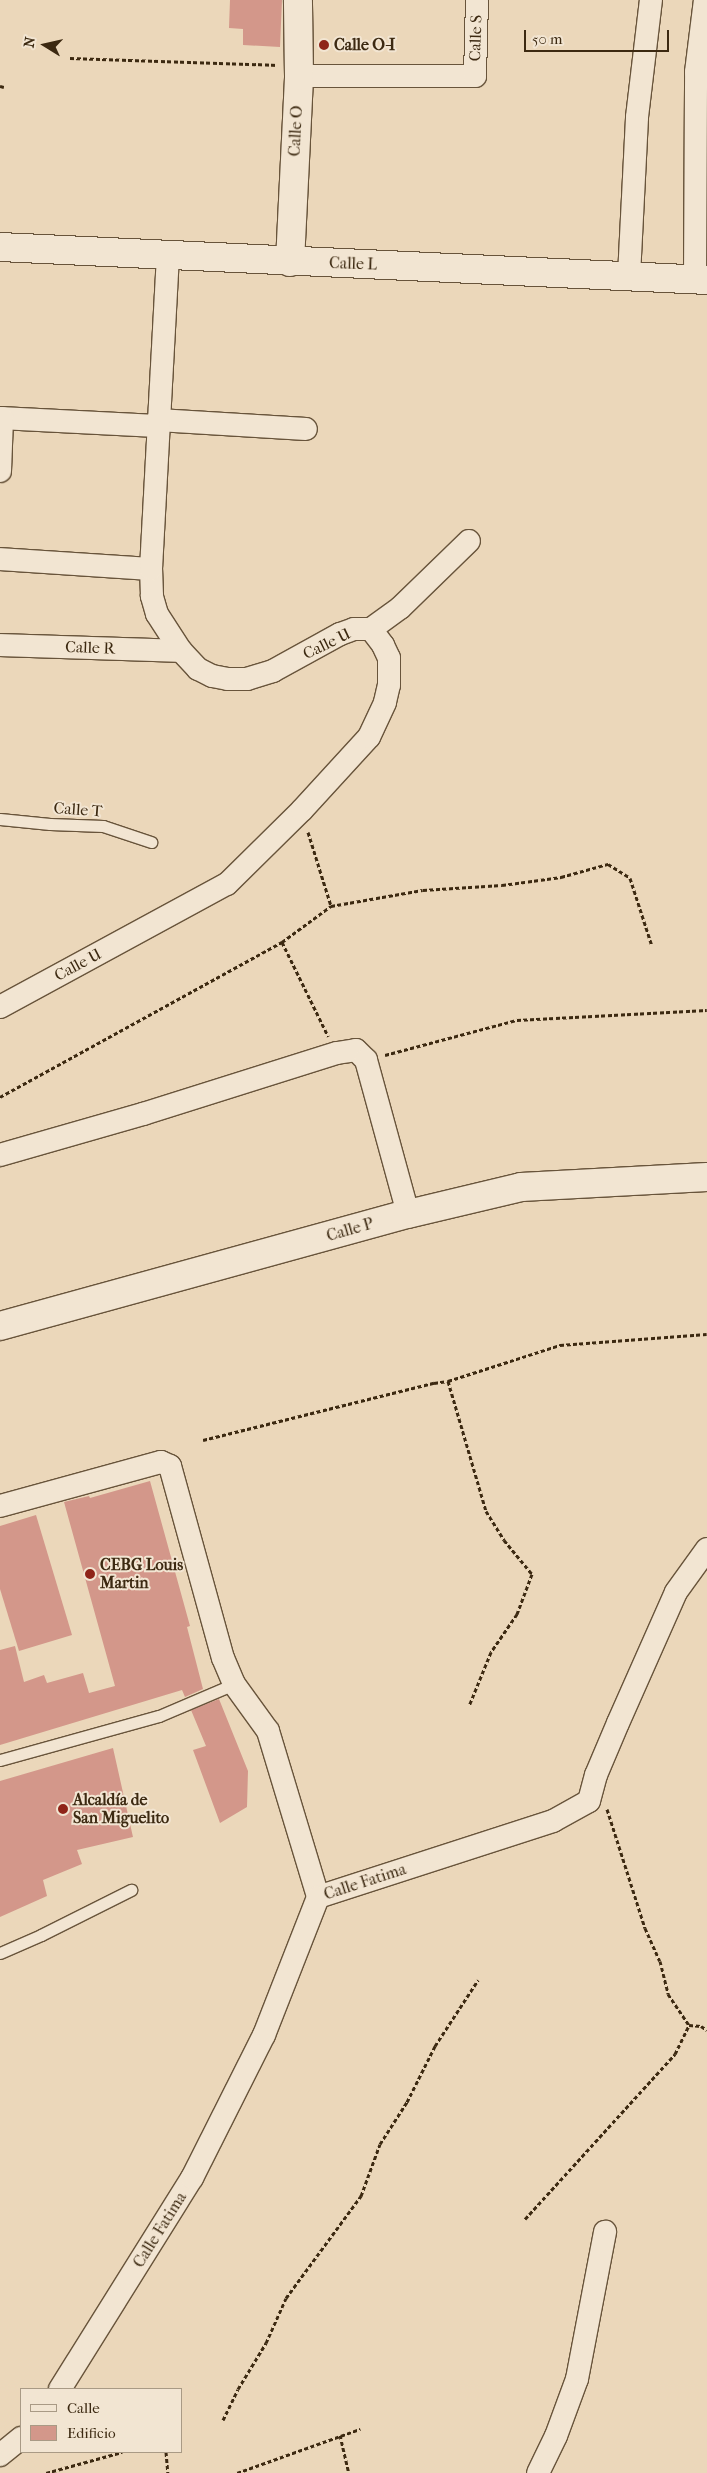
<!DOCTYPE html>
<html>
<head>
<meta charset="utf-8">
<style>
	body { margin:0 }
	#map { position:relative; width:707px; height:2473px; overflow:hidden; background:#ebd7ba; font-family:"IM FELL French Canon",serif }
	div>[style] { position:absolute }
	.building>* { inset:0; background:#d3978a }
	.path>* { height:3px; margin-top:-1.5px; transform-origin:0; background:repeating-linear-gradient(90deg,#3c2911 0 4px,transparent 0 6.5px) }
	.roads { filter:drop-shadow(1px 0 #68543b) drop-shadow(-1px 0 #68543b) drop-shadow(0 1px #68543b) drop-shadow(0 -1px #68543b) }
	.service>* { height:11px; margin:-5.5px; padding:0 5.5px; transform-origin:5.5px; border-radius:5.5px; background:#f2e5d2 }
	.minor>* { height:22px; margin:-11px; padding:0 11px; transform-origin:11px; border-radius:11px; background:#f2e5d2 }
	.tertiary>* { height:28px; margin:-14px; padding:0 14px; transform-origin:14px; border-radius:14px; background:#f2e5d2 }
	.dots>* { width:14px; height:14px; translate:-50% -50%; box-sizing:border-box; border:2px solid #f2e5d2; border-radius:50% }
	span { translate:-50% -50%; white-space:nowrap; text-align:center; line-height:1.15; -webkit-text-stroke:4px #f2e5d2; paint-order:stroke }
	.street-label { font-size:16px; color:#3c2911 }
	.poi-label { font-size:16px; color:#3c2911; font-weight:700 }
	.left { translate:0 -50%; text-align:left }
	.legend { position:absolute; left:20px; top:2388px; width:162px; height:65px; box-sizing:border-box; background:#f2e5d2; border:1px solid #a99a85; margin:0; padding:6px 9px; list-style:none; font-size:15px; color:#3c2911 }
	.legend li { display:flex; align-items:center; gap:10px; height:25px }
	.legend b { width:25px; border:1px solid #a99a85 }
	.north { position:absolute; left:20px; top:20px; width:50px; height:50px; -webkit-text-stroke:4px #f2e5d2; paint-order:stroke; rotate:280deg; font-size:14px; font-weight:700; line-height:20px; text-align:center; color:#3c2911 }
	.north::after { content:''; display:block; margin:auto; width:18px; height:22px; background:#3c2911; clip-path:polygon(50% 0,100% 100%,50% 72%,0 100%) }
	.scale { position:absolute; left:524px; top:30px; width:145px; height:22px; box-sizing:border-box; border:2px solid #3c2911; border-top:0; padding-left:6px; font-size:15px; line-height:18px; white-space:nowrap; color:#3c2911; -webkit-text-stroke:4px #f2e5d2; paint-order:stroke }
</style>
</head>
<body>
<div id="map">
	<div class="building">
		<div style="clip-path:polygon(230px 0,282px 0,280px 47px,243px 45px,243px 29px,229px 28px)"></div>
		<div style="clip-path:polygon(150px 1481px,190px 1626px,187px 1627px,203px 1689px,185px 1697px,182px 1690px,0 1745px,0 1650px,15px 1646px,24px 1682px,44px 1675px,47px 1683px,83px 1673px,89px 1693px,115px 1686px,64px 1502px,89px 1496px,90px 1498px)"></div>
		<div style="clip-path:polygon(36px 1515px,72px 1635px,19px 1651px,0 1589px,0 1526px)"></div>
		<div style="clip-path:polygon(219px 1699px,248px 1771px,247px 1807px,220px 1823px,193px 1750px,206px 1746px,191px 1710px)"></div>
		<div style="clip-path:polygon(113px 1748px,133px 1837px,77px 1850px,82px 1864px,43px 1880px,47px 1896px,0 1917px,0 1781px)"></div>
	</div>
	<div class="path">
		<div style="left:70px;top:58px;width:208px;rotate:1.9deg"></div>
		<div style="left:0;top:86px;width:4px;rotate:14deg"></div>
		<div style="left:308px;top:832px;width:77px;rotate:72.7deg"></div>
		<div style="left:282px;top:942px;width:105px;rotate:63.9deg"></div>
		<div style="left:385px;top:1055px;width:137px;rotate:-14.9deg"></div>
		<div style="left:517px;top:1020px;width:190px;rotate:-3deg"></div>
		<div style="left:0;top:1097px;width:322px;rotate:-28.8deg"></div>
		<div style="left:282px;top:942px;width:61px;rotate:-36.3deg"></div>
		<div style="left:331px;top:906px;width:93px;rotate:-9.9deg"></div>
		<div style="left:423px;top:890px;width:79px;rotate:-3.6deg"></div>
		<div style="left:502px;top:885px;width:60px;rotate:-7.7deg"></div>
		<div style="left:561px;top:877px;width:49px;rotate:-15.5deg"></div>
		<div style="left:608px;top:864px;width:26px;rotate:32deg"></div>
		<div style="left:630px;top:878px;width:71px;rotate:72.1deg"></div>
		<div style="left:448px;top:1381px;width:135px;rotate:73.7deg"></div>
		<div style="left:486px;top:1511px;width:34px;rotate:58deg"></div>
		<div style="left:504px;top:1540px;width:44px;rotate:50.5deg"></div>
		<div style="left:532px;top:1574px;width:43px;rotate:110.6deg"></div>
		<div style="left:517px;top:1614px;width:46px;rotate:124.4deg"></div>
		<div style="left:491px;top:1652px;width:58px;rotate:112.2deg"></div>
		<div style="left:203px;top:1440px;width:238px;rotate:-13.9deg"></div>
		<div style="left:434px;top:1383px;width:14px;rotate:-8deg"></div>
		<div style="left:448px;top:1381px;width:118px;rotate:-17.8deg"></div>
		<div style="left:560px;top:1345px;width:147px;rotate:-4.3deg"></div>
		<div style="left:607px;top:1809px;width:125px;rotate:72.3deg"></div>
		<div style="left:645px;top:1928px;width:36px;rotate:66deg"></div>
		<div style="left:660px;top:1961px;width:34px;rotate:76deg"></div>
		<div style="left:668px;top:1994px;width:37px;rotate:56deg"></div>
		<div style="left:689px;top:2025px;width:12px;rotate:5deg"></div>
		<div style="left:701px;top:2026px;width:7px;rotate:34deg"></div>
		<div style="left:525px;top:2219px;width:223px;rotate:-47.7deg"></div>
		<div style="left:675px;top:2054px;width:32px;rotate:-64deg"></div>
		<div style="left:223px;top:2420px;width:34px;rotate:-64deg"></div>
		<div style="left:238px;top:2389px;width:54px;rotate:-58.7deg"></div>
		<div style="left:266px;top:2343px;width:49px;rotate:-66deg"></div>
		<div style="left:286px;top:2298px;width:127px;rotate:-53.7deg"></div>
		<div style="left:361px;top:2196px;width:55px;rotate:-69.9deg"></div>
		<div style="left:380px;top:2144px;width:50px;rotate:-57.3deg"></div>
		<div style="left:407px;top:2102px;width:63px;rotate:-63.4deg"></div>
		<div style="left:435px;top:2046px;width:79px;rotate:-56.9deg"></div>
		<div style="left:340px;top:2435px;width:39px;rotate:77deg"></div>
		<div style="left:166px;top:2452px;width:21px;rotate:85deg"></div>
		<div style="left:46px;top:2473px;width:79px;rotate:-15.4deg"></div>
		<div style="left:237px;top:2473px;width:131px;rotate:-19.7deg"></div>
	</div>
	<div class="roads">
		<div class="service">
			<div style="left:0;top:819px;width:50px;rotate:5.7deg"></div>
			<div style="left:50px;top:824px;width:53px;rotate:2.2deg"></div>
			<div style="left:103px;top:826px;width:51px;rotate:18.4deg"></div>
			<div style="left:0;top:1760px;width:165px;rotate:-15.5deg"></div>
			<div style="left:159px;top:1716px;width:82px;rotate:-23.1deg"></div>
			<div style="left:0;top:1953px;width:45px;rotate:-23.7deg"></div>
			<div style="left:41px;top:1935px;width:101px;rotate:-26.6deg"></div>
		</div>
		<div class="minor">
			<div style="left:299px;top:76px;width:176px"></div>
			<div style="left:475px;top:76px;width:76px;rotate:-88.5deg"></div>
			<div style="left:629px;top:276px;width:159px;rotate:-87.1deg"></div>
			<div style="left:637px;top:117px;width:118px;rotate:-83.2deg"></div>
			<div style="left:695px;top:279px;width:207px;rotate:-89.7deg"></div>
			<div style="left:696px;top:72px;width:73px;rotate:-82.9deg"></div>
			<div style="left:0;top:418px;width:157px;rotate:2.9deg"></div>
			<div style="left:158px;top:420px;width:148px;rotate:3.5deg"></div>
			<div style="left:0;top:471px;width:53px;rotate:-87.8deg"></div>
			<div style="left:0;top:559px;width:151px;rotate:3.8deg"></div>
			<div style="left:371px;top:629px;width:36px;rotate:-36deg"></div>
			<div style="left:400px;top:608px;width:96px;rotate:-44.2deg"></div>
			<div style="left:0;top:645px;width:181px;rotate:1.9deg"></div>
			<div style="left:0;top:1007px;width:258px;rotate:-28.5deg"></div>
			<div style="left:227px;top:884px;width:105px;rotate:-44.6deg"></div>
			<div style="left:302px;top:810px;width:99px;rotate:-47.5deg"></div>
			<div style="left:369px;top:737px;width:38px;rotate:-65deg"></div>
			<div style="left:385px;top:702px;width:17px;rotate:-77deg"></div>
			<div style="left:389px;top:685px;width:27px;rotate:-90deg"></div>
			<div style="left:389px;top:658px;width:14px;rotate:-115deg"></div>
			<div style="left:383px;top:645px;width:20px;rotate:-127deg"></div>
			<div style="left:371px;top:629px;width:17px;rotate:180deg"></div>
			<div style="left:354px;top:629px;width:15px;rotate:160deg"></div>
			<div style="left:340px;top:634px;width:77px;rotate:151.1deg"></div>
			<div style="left:273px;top:671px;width:27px;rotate:163deg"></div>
			<div style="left:247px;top:679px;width:19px;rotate:180deg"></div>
			<div style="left:228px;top:679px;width:16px;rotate:-169deg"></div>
			<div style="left:212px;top:676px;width:16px;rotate:-153deg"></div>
			<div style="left:198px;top:669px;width:25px;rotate:-133deg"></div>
			<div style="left:181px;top:651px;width:44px;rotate:-123deg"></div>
			<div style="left:157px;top:614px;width:19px;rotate:-106deg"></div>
			<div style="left:152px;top:596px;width:27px;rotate:-92deg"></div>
			<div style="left:151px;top:569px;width:315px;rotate:-86.9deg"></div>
			<div style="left:0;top:1155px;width:149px;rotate:-16deg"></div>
			<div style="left:143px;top:1114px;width:203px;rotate:-17.5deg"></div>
			<div style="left:337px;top:1053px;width:19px;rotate:-9deg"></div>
			<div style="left:356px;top:1050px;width:14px;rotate:45deg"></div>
			<div style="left:366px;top:1060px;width:160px;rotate:74.7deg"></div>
			<div style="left:0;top:1506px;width:167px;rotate:-15.3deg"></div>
			<div style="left:161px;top:1462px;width:10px;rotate:24deg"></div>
			<div style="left:170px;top:1466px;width:199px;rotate:74.6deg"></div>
			<div style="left:223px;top:1658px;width:28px;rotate:67deg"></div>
			<div style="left:234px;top:1684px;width:58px;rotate:54.1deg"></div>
			<div style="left:268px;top:1731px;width:173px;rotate:73.2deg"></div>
			<div style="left:318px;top:1897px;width:247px;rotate:-17.9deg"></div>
			<div style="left:553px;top:1821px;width:41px;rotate:-29.1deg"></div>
			<div style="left:589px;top:1801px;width:27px;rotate:-75deg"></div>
			<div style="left:596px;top:1775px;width:56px;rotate:-67.1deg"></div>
			<div style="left:618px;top:1723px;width:143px;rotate:-66.1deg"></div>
			<div style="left:676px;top:1592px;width:53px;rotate:-54.2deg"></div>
			<div style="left:60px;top:2389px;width:249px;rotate:-58deg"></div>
			<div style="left:192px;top:2178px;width:160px;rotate:-63.3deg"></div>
			<div style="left:264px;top:2035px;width:148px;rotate:-68.6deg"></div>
			<div style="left:0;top:2455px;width:27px;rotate:-39deg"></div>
			<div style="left:538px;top:2473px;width:41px;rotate:-64.1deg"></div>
			<div style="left:556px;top:2436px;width:61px;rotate:-69.8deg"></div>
			<div style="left:577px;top:2379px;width:150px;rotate:-79.2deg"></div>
		</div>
		<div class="tertiary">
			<div style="left:0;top:247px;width:708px;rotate:2.67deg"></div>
			<div style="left:290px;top:262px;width:186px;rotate:-87.2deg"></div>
			<div style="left:299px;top:76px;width:76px;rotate:-90.8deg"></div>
			<div style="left:0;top:1326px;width:423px;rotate:-15.4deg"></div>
			<div style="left:408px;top:1214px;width:116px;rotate:-13.4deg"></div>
			<div style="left:521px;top:1187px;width:186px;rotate:-3.1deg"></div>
		</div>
	</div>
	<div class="dots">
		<div style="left:324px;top:45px;background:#8f2418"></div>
		<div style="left:90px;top:1574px;background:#8f2418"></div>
		<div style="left:63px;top:1809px;background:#8f2418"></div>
	</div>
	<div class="street-label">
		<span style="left:476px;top:38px;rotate:-88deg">Calle S</span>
		<span style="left:296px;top:131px;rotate:-87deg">Calle O</span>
		<span style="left:353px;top:264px;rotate:2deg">Calle L</span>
		<span style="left:327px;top:644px;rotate:-26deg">Calle U</span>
		<span style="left:90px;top:648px;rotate:2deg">Calle R</span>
		<span style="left:78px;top:810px;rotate:4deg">Calle T</span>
		<span style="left:78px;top:965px;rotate:-28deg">Calle U</span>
		<span style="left:350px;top:1230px;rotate:-16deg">Calle P</span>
		<span style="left:365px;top:1882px;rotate:-18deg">Calle Fatima</span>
		<span style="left:160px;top:2230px;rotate:-58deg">Calle Fatima</span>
	</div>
	<div class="poi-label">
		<span class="left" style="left:334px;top:45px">Calle O-I</span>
		<span class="left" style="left:100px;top:1574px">CEBG Louis<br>Martin</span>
		<span class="left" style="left:73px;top:1809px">Alcaldía de<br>San Miguelito</span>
	</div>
	<ul class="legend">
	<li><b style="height:6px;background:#f2e5d2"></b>Calle</li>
	<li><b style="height:14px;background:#d3978a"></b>Edificio</li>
	</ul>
	<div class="north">N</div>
	<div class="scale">50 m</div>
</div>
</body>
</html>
